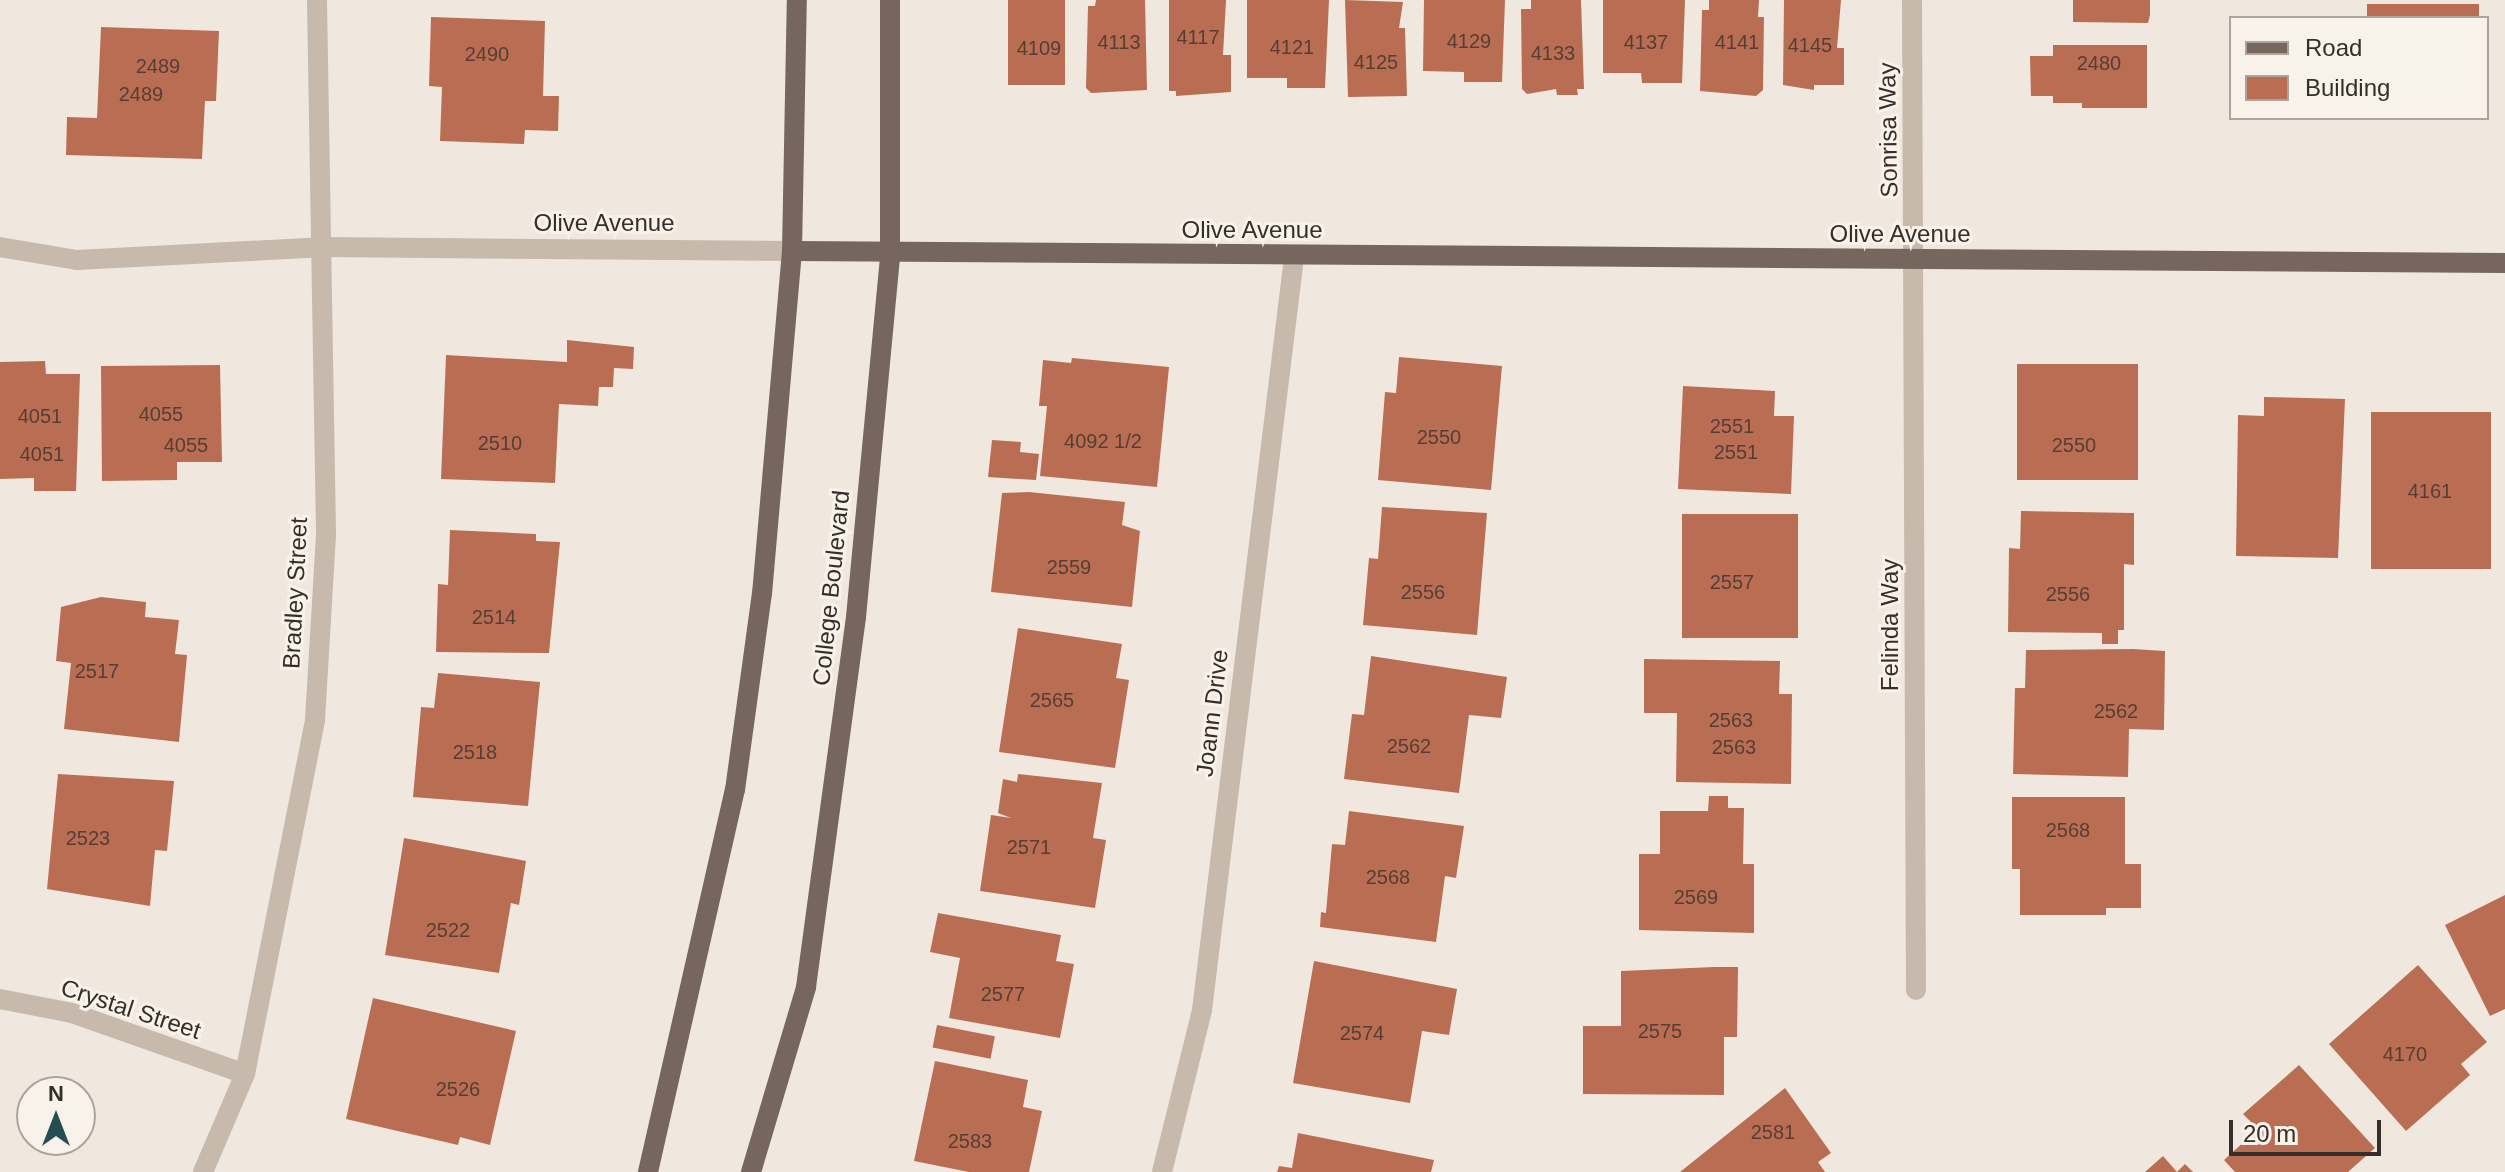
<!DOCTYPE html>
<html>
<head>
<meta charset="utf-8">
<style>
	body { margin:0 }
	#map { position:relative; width:2505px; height:1172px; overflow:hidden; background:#f0e8de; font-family:Helvetica,sans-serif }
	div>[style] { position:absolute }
	.building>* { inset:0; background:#b96e54; transform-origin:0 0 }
	.minor>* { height:20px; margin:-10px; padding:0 10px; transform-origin:10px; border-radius:10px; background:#c7b9ac }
	.major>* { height:20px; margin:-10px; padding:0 10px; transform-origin:10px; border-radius:10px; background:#76665d }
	span { translate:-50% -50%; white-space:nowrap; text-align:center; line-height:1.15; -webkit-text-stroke:6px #f8f2ea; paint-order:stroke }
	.number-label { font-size:20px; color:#573e34 }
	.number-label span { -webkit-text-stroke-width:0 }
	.street-label { font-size:24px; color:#362e2a }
	.legend { position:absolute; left:2229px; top:16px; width:260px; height:104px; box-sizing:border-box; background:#f8f2ea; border:2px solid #aaa49d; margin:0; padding:10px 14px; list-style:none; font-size:24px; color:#362e2a }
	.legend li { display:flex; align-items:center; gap:16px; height:40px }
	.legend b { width:40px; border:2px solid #aaa49d }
	.north { position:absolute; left:16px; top:1076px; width:80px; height:80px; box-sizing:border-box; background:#f8f2ea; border:2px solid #aaa49d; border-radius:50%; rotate:0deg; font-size:22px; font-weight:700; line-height:32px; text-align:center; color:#362e2a }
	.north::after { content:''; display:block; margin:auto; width:28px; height:36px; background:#244e53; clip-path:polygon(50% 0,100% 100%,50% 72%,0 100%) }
	.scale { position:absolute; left:2229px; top:1120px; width:152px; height:36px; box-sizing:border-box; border:4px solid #362e2a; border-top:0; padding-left:10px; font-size:24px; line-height:28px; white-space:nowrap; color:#362e2a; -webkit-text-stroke:6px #f8f2ea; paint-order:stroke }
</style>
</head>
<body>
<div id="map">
	<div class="building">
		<div style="left:1008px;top:0;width:57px;height:85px"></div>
		<div style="clip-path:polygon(1096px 0,1145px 0,1147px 90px,1091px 93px,1086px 88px,1088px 6px,1095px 6px)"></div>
		<div style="clip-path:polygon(1169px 0,1226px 0,1223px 55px,1231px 55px,1231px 92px,1176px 96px,1176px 91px,1169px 91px)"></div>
		<div style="clip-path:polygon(1247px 0,1329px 0,1325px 88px,1287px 88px,1287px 78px,1247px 78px)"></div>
		<div style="clip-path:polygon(1345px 0,1403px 2px,1399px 28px,1405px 28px,1407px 96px,1348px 97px)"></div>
		<div style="clip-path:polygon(1424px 0,1505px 0,1502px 82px,1464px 82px,1464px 72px,1423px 71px)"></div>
		<div style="clip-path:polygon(1531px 0,1581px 0,1584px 89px,1577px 89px,1578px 95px,1557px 95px,1556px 89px,1527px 94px,1522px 89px,1521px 9px,1531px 9px)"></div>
		<div style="clip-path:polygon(1603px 0,1685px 0,1682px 83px,1642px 83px,1641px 73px,1603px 73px)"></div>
		<div style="clip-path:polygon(1709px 0,1759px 0,1758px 17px,1764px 17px,1763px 90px,1756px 96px,1700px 91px,1702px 10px,1709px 10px)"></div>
		<div style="clip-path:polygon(1784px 0,1841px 0,1837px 48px,1844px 48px,1844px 85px,1814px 85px,1814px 90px,1783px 85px)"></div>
		<div style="clip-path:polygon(2073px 0,2150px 0,2150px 15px,2148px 23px,2073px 22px)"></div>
		<div style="left:2367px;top:4px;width:112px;height:14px"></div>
		<div style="clip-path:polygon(431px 17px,545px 21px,543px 96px,559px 96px,558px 131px,525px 130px,524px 144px,440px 141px,442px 87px,429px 86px)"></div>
		<div style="clip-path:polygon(101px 27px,219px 31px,216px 101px,205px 101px,202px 159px,66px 155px,67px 117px,97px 118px)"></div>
		<div style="clip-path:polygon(2053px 45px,2147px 45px,2147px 108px,2082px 108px,2082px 103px,2053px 103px,2053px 96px,2031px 96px,2030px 56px,2053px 56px)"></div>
		<div style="clip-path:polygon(567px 340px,634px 347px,633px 369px,614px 368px,613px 387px,599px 387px,598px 406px,559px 404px,555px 483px,441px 479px,446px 355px,567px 362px)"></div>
		<div style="clip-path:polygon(1399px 357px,1502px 366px,1491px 490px,1378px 480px,1385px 392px,1396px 393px)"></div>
		<div style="clip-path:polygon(1072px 358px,1169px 367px,1157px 487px,1040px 476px,1047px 406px,1039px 406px,1043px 360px,1071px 363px)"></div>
		<div style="clip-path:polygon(45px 361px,46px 374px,80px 374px,76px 491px,34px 491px,34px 478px,0 479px,0 362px)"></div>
		<div style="left:2017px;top:364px;width:121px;height:116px"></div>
		<div style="clip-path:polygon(220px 365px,222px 462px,177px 462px,177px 480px,102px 481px,101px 366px)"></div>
		<div style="clip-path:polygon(1683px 386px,1775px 391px,1774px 416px,1794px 416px,1791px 494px,1678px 489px)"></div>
		<div style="clip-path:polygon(2264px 397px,2345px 399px,2338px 558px,2236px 556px,2238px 415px,2264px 416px)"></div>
		<div style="left:2371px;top:412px;width:120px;height:157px"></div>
		<div style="clip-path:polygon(992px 440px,1021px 442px,1020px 452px,1039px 454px,1036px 480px,988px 477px)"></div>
		<div style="clip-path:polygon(1029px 492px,1125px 502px,1122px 525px,1140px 531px,1132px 607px,991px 592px,1002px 493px)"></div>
		<div style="clip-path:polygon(1382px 507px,1487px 513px,1477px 635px,1363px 625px,1369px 558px,1378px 559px)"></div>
		<div style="clip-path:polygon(2021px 511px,2134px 513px,2134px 565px,2124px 564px,2124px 630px,2118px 630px,2118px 644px,2102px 644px,2102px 633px,2008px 632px,2009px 548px,2020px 549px)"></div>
		<div style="left:1682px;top:514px;width:116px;height:124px"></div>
		<div style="clip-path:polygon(450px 530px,536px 534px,536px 541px,560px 542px,549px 653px,436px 652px,438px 584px,448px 585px)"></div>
		<div style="clip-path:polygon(101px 597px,146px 602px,145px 617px,179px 620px,175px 654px,187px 655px,179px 742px,64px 729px,71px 663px,56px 661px,61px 607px)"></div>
		<div style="clip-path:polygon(1018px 628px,1122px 644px,1116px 678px,1129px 680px,1115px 768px,999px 752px)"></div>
		<div style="clip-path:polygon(2133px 649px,2165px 651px,2164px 730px,2129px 729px,2128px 777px,2013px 774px,2015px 688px,2025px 688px,2026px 650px)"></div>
		<div style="clip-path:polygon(1371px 656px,1507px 677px,1501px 718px,1469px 715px,1459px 793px,1344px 779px,1352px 714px,1364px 715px)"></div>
		<div style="clip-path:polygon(1644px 659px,1780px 661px,1779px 694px,1792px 694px,1791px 784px,1676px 782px,1677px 713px,1644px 713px)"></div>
		<div style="clip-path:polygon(438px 673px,540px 682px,528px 806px,413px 797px,421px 707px,434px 708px)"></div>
		<div style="clip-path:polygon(58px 774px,174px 781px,167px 851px,155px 850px,150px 906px,47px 889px)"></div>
		<div style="clip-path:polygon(1018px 774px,1102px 783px,1093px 838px,1106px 840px,1095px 908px,980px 891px,991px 815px,1011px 818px,998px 813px,1003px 779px,1017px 782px)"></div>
		<div style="clip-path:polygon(1709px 796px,1728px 796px,1728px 808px,1744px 808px,1743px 864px,1754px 864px,1754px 933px,1639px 930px,1639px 854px,1660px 854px,1660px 811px,1708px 811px)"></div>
		<div style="clip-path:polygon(2012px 797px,2125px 797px,2125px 864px,2141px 864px,2141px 908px,2106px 908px,2106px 915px,2020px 915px,2020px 869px,2012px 869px)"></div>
		<div style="clip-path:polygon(1349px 811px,1464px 826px,1456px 878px,1445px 876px,1436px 942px,1320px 927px,1321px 912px,1326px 913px,1332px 844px,1345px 845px)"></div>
		<div style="clip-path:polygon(404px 838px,526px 861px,519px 905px,511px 903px,499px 973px,385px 955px)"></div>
		<div style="clip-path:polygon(2505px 895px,2505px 1009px,2490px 1016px,2445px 925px)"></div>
		<div style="clip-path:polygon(938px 913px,1061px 935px,1056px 961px,1074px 964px,1060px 1038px,949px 1018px,960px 958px,930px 952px)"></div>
		<div style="clip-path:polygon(1314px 961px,1457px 989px,1449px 1035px,1422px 1031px,1410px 1103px,1293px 1083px)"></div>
		<div style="clip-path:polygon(2418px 965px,2487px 1042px,2461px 1064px,2470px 1075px,2406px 1131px,2329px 1044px)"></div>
		<div style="clip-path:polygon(1714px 967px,1738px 967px,1737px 1037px,1724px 1037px,1724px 1095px,1583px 1094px,1583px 1026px,1621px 1026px,1621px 971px)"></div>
		<div style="clip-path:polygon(373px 998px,516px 1031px,490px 1145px,460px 1137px,458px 1145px,346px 1119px)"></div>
		<div style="left:937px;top:1025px;width:59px;height:23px;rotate:11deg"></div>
		<div style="clip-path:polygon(935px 1061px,1028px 1080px,1023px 1107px,1042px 1111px,1029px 1172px,969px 1172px,914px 1161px)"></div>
		<div style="clip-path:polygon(2299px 1065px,2375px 1148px,2348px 1172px,2235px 1172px,2224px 1160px,2258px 1129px,2243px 1114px)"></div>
		<div style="clip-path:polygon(1785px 1088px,1831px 1153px,1818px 1162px,1825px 1172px,1680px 1172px)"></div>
		<div style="clip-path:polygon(1298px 1133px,1434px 1160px,1431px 1172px,1277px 1172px,1279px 1166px,1292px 1168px)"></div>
		<div style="clip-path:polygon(2163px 1156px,2177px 1172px,2185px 1164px,2193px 1172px,2145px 1172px)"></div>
	</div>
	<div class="minor">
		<div style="left:1912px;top:0;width:990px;rotate:89.77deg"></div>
		<div style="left:0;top:247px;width:78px;rotate:9.6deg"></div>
		<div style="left:77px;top:260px;width:244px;rotate:-3deg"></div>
		<div style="left:321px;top:247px;width:471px;rotate:0.5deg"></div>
		<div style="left:0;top:999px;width:73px;rotate:11deg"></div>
		<div style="left:72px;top:1013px;width:183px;rotate:19.4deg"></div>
		<div style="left:203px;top:1172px;width:107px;rotate:-66.8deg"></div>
		<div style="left:245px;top:1074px;width:361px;rotate:-78.8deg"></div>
		<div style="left:315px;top:720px;width:187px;rotate:-86.6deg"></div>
		<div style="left:326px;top:533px;width:533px;rotate:-90.97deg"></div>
		<div style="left:1162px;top:1172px;width:167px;rotate:-76.1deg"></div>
		<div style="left:1202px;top:1010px;width:759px;rotate:-83.03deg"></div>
	</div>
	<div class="major">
		<div style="left:792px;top:251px;width:1713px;rotate:0.4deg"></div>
		<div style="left:648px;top:1172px;width:392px;rotate:-77.2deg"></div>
		<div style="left:735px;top:790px;width:198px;rotate:-82.2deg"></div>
		<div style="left:762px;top:594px;width:344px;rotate:-85deg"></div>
		<div style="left:792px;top:251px;width:251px;rotate:-88.9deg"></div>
		<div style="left:751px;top:1172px;width:193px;rotate:-73.4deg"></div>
		<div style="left:806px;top:987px;width:373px;rotate:-82.3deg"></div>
		<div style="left:856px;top:617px;width:364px;rotate:-84.6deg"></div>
		<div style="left:890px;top:255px;width:255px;rotate:-90deg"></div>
	</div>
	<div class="number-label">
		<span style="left:1198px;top:37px">4117</span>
		<span style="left:1469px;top:41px">4129</span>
		<span style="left:1119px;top:42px">4113</span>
		<span style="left:1646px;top:42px">4137</span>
		<span style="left:1737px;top:42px">4141</span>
		<span style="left:1810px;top:45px">4145</span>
		<span style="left:1292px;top:47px">4121</span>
		<span style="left:1039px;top:48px">4109</span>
		<span style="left:1553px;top:53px">4133</span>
		<span style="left:487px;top:54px">2490</span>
		<span style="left:1376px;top:62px">4125</span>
		<span style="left:2099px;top:63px">2480</span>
		<span style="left:158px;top:66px">2489</span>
		<span style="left:141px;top:94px">2489</span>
		<span style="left:161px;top:414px">4055</span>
		<span style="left:40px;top:416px">4051</span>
		<span style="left:1732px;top:426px">2551</span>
		<span style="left:1439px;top:437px">2550</span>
		<span style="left:1103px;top:441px">4092 1/2</span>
		<span style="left:500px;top:443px">2510</span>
		<span style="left:186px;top:445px">4055</span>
		<span style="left:2074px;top:445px">2550</span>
		<span style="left:1736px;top:452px">2551</span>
		<span style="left:42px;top:454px">4051</span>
		<span style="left:2430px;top:491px">4161</span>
		<span style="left:1069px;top:567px">2559</span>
		<span style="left:1732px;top:582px">2557</span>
		<span style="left:1423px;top:592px">2556</span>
		<span style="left:2068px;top:594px">2556</span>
		<span style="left:494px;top:617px">2514</span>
		<span style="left:97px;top:671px">2517</span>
		<span style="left:1052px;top:700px">2565</span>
		<span style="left:2116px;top:711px">2562</span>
		<span style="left:1731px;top:720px">2563</span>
		<span style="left:1409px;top:746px">2562</span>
		<span style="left:1734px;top:747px">2563</span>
		<span style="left:475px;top:752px">2518</span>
		<span style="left:2068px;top:830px">2568</span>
		<span style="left:88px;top:838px">2523</span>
		<span style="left:1029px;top:847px">2571</span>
		<span style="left:1388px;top:877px">2568</span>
		<span style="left:1696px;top:897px">2569</span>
		<span style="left:448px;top:930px">2522</span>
		<span style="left:1003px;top:994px">2577</span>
		<span style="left:1660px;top:1031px">2575</span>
		<span style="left:1362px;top:1033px">2574</span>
		<span style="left:2405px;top:1054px">4170</span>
		<span style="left:458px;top:1089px">2526</span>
		<span style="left:1773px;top:1132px">2581</span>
		<span style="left:970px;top:1141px">2583</span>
	</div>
	<div class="street-label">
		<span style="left:1888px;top:130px;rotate:-91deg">Sonrisa Way</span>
		<span style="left:604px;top:223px">Olive Avenue</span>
		<span style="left:1252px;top:230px">Olive Avenue</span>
		<span style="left:1900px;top:234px">Olive Avenue</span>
		<span style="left:831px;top:588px;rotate:-84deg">College Boulevard</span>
		<span style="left:295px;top:593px;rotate:-87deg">Bradley Street</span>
		<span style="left:1890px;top:625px;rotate:-90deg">Felinda Way</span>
		<span style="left:1212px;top:713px;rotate:-83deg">Joann Drive</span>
		<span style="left:131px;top:1009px;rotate:18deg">Crystal Street</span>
	</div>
	<ul class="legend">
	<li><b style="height:10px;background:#76665d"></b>Road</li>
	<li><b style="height:22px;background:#b96e54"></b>Building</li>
	</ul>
	<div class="north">N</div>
	<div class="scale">20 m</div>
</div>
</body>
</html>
